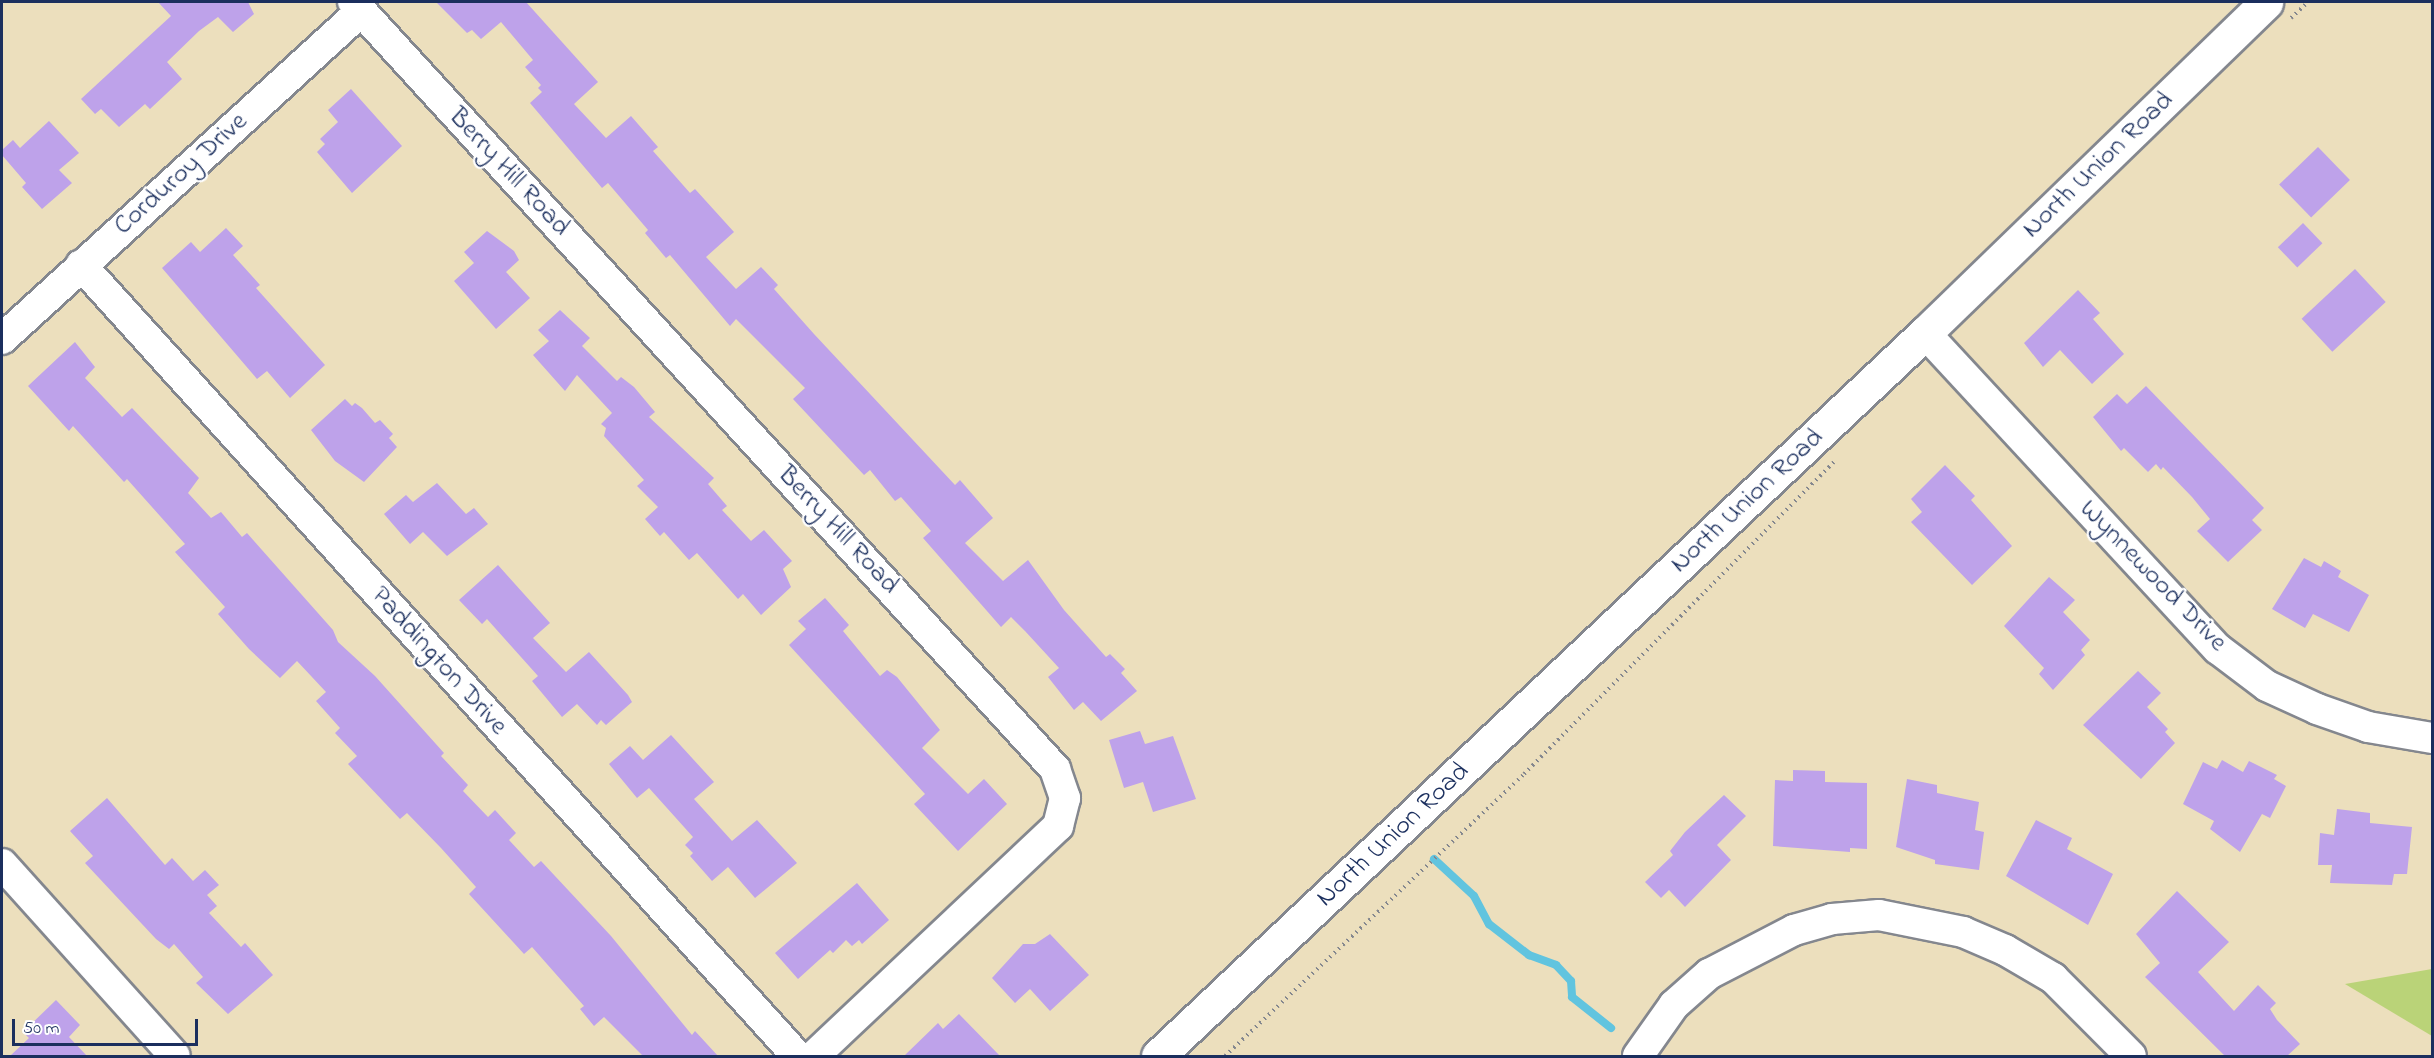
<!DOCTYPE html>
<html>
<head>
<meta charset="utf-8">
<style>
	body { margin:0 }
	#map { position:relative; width:2434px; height:1058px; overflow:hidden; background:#ecdfbd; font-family:"Indie Flower",sans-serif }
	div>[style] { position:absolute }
	.green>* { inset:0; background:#bad378 }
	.stream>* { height:8px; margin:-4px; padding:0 4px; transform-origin:4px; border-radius:4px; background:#61c4df }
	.building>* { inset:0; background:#bea2ea; transform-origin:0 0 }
	.path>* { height:4px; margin-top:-2px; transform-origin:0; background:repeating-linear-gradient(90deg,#84878e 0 1.5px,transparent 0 6px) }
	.roads { filter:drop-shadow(2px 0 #84878e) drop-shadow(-2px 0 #84878e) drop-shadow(0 2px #84878e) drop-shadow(0 -2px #84878e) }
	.minor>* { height:30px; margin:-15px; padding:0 15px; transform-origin:15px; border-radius:15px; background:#fff }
	.major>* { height:33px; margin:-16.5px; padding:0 16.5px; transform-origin:16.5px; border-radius:16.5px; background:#fff }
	span { translate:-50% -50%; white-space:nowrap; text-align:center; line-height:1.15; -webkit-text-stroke:4.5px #fff; paint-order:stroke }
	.street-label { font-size:27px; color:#1b2f5e }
	.frame { position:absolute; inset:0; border:3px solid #1b2f5e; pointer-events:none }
	.scale { position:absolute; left:12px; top:1019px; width:186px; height:27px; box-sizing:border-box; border:3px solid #1b2f5e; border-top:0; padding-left:8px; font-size:18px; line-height:21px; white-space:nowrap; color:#1b2f5e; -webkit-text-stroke:4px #fff; paint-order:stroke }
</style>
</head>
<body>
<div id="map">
	<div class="green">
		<div style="clip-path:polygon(2432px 969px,2432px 1036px,2345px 984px)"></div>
	</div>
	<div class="stream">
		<div style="left:1434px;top:859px;width:54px;rotate:42.8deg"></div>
		<div style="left:1474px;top:896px;width:32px;rotate:62deg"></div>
		<div style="left:1489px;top:924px;width:51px;rotate:37.8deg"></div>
		<div style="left:1529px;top:955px;width:29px;rotate:20deg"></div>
		<div style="left:1556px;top:965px;width:22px;rotate:47deg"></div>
		<div style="left:1571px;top:981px;width:16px;rotate:86deg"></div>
		<div style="left:1572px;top:997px;width:50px;rotate:38.5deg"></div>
	</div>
	<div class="building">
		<div style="clip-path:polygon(158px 2px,248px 2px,254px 14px,233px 32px,218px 17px,199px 31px,167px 62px,182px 79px,150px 109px,145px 104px,119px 127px,101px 109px,95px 114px,81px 99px,171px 16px)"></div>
		<div style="clip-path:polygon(436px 2px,526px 2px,598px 82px,574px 104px,606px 138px,631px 116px,658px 147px,653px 151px,690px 193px,695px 189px,734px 232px,706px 257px,736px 289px,761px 267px,778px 285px,774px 289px,814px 334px,955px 485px,960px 480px,993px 518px,965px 543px,1003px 581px,1028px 560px,1064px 610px,1106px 657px,1110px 654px,1125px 669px,1121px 673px,1137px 691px,1101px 721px,1083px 702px,1074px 710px,1048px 677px,1059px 668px,1025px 631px,1011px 617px,1001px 627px,923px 538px,931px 531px,901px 497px,895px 501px,870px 470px,864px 475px,793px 399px,805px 388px,736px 319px,730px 326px,670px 255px,666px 258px,645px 233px,648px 230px,608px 183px,602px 188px,530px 103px,542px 92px,538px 88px,541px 85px,525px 67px,533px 60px,501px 22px,481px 39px,472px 30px,467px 33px)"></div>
		<div style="clip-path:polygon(351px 89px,402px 146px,352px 193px,317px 152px,325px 144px,320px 139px,338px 122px,328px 110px)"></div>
		<div style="clip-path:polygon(49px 121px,79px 153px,59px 170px,72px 183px,42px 209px,22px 187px,26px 183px,2px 155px,2px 150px,13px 140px,20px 148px)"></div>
		<div style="left:2318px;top:147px;width:46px;height:54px;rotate:46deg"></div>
		<div style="left:2303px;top:223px;width:28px;height:35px;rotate:46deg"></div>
		<div style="clip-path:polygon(226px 228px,243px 246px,233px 255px,260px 285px,256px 288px,325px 365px,290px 398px,267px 371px,257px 379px,162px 268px,191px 242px,200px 252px)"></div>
		<div style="clip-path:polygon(487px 231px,514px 251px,519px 260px,506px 272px,530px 298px,496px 329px,454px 281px,474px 263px,464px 252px)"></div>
		<div style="left:2355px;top:269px;width:45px;height:73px;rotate:47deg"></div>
		<div style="clip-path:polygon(2078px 290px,2100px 313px,2093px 319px,2124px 354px,2092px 384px,2060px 350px,2043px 367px,2024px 343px)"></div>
		<div style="clip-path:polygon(560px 310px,590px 338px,582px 346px,617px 381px,621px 377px,634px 387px,655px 412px,649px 417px,714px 478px,708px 484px,727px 506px,722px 510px,751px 541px,764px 530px,792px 561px,783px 569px,791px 587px,761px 615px,743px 594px,738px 599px,697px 553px,689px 560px,664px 532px,660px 536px,645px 519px,658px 507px,637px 486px,644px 480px,604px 436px,606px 428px,601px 424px,612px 413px,577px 375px,565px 391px,533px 355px,549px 341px,538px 330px)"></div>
		<div style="clip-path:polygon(75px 342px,95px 367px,85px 378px,122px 417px,132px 408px,199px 478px,188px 493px,211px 518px,221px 512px,242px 537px,247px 533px,333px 630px,338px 642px,375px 676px,444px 753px,441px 756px,468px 785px,463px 791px,488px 817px,495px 810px,516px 833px,509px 840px,534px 867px,541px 861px,611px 936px,692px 1035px,695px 1031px,718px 1056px,643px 1056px,604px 1017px,594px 1026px,580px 1009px,584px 1006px,532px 947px,524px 954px,469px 894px,476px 887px,441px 848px,407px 813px,400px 819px,348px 764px,357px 756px,335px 733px,340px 728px,316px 701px,326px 692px,297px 661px,280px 678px,249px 649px,218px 614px,225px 607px,175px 552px,185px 544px,127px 479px,124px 482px,73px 426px,69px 431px,28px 386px)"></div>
		<div style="clip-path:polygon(2146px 386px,2264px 508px,2252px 520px,2262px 530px,2228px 562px,2197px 531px,2210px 519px,2192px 497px,2163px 467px,2161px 470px,2156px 464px,2148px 472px,2124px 448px,2121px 451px,2093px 417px,2117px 394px,2127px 404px)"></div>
		<div style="clip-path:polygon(345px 399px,352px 406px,355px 403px,362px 408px,375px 423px,380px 420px,393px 434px,389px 438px,397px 447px,364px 482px,335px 461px,311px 430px)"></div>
		<div style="clip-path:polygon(1945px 465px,1975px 496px,1971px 500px,2012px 546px,1972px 585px,1911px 522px,1922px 512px,1911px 499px)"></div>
		<div style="clip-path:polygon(437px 483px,466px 514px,474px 508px,488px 524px,447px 556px,423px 532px,410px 544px,384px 514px,406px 495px,413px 502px)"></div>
		<div style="clip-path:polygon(2304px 558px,2321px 567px,2324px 561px,2341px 571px,2338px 577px,2369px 595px,2349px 632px,2313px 614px,2305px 628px,2272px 609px)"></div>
		<div style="clip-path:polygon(498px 565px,550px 623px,533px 638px,566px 672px,589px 652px,628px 695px,632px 702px,606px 725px,601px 720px,597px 725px,577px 704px,562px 717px,532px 681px,538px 676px,487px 619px,482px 624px,459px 600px)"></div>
		<div style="clip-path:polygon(2049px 577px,2075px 600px,2063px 612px,2090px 640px,2081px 650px,2085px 655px,2053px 690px,2039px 674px,2044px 668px,2004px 626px)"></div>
		<div style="clip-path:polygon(825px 598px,849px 625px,843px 631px,880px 676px,887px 670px,897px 677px,940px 730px,922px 748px,968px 794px,984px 779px,1007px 804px,958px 851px,914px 804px,925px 794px,789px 645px,806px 629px,798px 621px)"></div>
		<div style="clip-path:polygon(2138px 671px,2161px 693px,2147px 707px,2168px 729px,2165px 732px,2175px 743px,2141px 779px,2083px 725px)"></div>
		<div style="clip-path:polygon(1140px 731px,1145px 744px,1173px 736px,1196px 799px,1153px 812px,1143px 782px,1124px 788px,1109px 740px)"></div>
		<div style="clip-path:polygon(671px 735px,714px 782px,694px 799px,732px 841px,757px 820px,797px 863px,755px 898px,728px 867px,712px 881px,690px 856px,693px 853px,685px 845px,693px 837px,649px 788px,637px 798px,609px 764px,630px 746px,643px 760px)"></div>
		<div style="clip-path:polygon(2222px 760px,2243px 772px,2249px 761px,2277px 775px,2274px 779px,2286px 786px,2270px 818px,2262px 814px,2240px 852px,2210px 829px,2214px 821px,2183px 804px,2203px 762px,2217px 769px)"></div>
		<div style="clip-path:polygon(1793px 770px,1825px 771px,1825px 782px,1867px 783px,1867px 849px,1850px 848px,1850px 852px,1773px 846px,1775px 780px,1793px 781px)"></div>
		<div style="clip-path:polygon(1907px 779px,1937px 785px,1937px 793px,1979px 802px,1975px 830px,1984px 832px,1979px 870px,1935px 864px,1935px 860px,1896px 847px)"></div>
		<div style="clip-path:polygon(1724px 795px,1746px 816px,1717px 845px,1731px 860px,1685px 907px,1669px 890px,1661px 898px,1645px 882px,1673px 855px,1670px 851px,1685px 832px)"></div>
		<div style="clip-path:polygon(107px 798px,165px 865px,172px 858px,193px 881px,205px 870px,219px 885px,207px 895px,217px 906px,209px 913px,241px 947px,245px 943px,273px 975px,228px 1014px,196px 983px,203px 977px,174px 944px,169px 949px,156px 939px,85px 863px,93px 856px,70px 831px)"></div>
		<div style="clip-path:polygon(2337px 809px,2370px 813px,2370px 823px,2412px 827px,2407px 874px,2394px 874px,2392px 885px,2330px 883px,2332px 865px,2318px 865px,2320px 833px,2334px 835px)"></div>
		<div style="clip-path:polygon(2036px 820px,2072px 838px,2067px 849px,2113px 874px,2088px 925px,2006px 876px)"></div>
		<div style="clip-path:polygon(857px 883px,889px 920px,862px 944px,859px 940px,852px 946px,846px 940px,833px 953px,830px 950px,798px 979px,775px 953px)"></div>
		<div style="clip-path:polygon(2177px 891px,2229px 942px,2198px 972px,2234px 1011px,2258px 985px,2276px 1003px,2270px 1009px,2277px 1020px,2300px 1044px,2287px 1056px,2225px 1056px,2145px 977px,2160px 963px,2136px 934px)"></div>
		<div style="clip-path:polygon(1050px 934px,1089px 975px,1050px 1011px,1030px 989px,1015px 1003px,992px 978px,1023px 944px,1035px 944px)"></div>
		<div style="clip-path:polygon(56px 1000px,80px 1025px,69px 1037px,87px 1056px,10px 1056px,29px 1038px,23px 1032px)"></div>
		<div style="clip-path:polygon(959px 1014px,1000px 1056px,904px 1056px,938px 1023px,943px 1029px)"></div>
	</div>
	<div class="path">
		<div style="left:2291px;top:18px;width:23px;rotate:-43deg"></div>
		<div style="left:1225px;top:1056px;width:411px;rotate:-43.3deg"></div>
		<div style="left:1524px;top:774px;width:440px;rotate:-45.2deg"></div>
	</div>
	<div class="roads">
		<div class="minor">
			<div style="left:353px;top:2px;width:1040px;rotate:47.53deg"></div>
			<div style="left:1055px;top:769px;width:31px;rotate:71deg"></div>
			<div style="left:1065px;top:798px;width:29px;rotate:104deg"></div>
			<div style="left:1058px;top:826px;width:335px;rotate:136.7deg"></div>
			<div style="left:81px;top:265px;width:1067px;rotate:47.85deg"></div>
			<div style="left:1925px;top:333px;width:431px;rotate:47.2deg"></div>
			<div style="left:2218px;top:649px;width:61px;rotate:37.1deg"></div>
			<div style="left:2267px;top:686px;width:55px;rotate:24.7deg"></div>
			<div style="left:2317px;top:709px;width:54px;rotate:19.4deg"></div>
			<div style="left:2368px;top:727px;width:65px;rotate:9.8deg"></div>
			<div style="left:2px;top:339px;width:486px;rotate:-42.4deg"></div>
			<div style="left:2px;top:864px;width:258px;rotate:48deg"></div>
			<div style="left:1638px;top:1056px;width:62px;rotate:-54.8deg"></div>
			<div style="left:1674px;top:1005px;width:47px;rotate:-41.5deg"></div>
			<div style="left:1709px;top:974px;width:96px;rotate:-27.4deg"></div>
			<div style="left:1794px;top:930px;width:40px;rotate:-16deg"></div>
			<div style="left:1832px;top:919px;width:47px;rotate:-4.9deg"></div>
			<div style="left:1879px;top:915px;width:86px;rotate:11.4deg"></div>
			<div style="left:1963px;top:932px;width:46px;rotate:23.2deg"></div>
			<div style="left:2005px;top:950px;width:56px;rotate:30.3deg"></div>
			<div style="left:2053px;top:978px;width:110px;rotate:45deg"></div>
		</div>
		<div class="major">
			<div style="left:1158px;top:1056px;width:1054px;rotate:-43.31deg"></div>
			<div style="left:1925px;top:333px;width:475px;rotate:-44.1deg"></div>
		</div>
	</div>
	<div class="street-label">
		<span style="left:2098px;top:165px;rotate:-44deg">North Union Road</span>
		<span style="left:509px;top:172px;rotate:47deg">Berry Hill Road</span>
		<span style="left:181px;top:174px;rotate:-42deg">Corduroy Drive</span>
		<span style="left:1747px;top:501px;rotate:-43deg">North Union Road</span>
		<span style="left:838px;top:530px;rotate:47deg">Berry Hill Road</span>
		<span style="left:2153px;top:576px;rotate:46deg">Wynnewood Drive</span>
		<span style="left:439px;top:661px;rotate:48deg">Paddington Drive</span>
		<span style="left:1393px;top:835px;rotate:-43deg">North Union Road</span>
	</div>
	<div class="frame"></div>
	<div class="scale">50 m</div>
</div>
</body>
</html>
